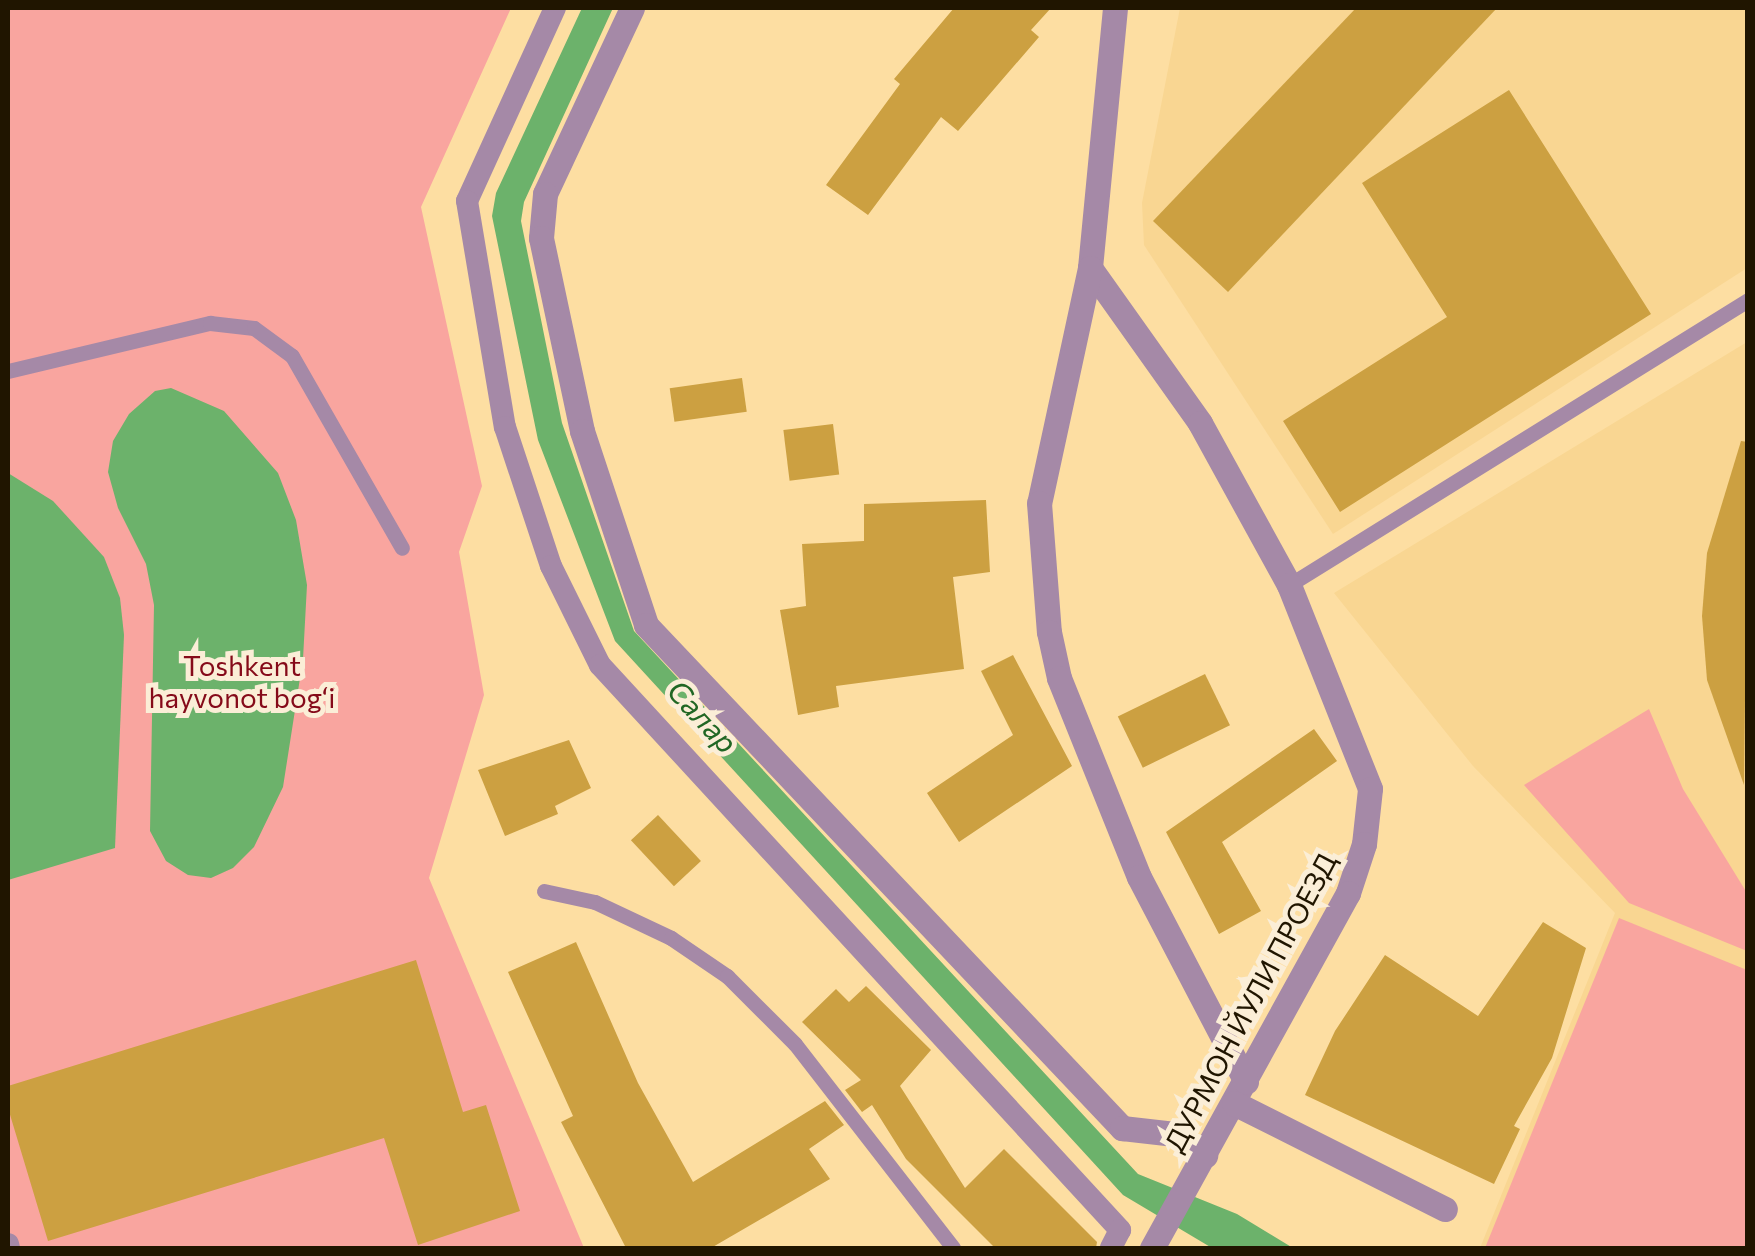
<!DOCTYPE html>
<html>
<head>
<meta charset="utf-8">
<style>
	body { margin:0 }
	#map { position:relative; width:1755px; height:1256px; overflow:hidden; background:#fddea2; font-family:Commissioner,sans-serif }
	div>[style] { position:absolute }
	.built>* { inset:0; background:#f9d692 }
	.green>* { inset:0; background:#f9a59f }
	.water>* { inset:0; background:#6cb26b }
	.building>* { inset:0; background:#cca041; transform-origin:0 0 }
	.service>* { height:15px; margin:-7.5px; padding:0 7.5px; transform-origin:7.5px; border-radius:7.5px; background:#a589a7 }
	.pedestrian>* { height:22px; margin:-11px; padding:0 11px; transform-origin:11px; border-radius:11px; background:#a589a7 }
	.minor>* { height:25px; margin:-12.5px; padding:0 12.5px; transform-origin:12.5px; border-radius:12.5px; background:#a589a7 }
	span { translate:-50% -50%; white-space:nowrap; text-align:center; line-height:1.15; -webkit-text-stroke:10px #fbeed7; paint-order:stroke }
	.park-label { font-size:28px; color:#850a19 }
	.street-label { font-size:28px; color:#201500 }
	.water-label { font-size:30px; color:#216724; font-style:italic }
	.frame { position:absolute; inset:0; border:10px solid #201500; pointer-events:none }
</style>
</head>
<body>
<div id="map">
	<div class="built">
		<div style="clip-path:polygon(1180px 8px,1747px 8px,1747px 268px,1333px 534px,1144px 245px,1142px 203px)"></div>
		<div style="clip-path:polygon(1747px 342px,1747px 1248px,1480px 1248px,1615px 913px,1473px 766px,1334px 593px)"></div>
	</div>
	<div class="green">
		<div style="clip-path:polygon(8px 8px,511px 8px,421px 207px,482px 486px,459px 552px,484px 695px,429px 878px,584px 1248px,8px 1248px)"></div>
		<div style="clip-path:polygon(1649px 709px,1683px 789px,1747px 893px,1747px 951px,1629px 903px,1524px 785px)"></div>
		<div style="clip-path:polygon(1619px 918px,1747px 970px,1747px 1248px,1485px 1248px)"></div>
	</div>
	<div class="water">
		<div style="clip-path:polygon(582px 8px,613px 8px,524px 202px,521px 221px,562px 423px,634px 631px,1138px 1174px,1237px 1214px,1293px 1248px,1212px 1248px,1123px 1195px,615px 641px,538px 440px,492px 216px,496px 193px)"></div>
		<div style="clip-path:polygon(171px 388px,224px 411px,278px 473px,296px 520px,307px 585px,303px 659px,283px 787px,254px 847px,233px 868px,211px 878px,188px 875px,166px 861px,150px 831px,154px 605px,146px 564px,118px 508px,108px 472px,113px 441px,129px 414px,155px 391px)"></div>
		<div style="clip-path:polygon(8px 473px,53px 501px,104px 557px,120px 598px,124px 635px,115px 848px,8px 880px)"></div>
	</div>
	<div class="building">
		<div style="clip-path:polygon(954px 8px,1051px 8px,1031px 30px,1039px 37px,958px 131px,941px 117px,868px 215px,826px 185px,900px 84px,894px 79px)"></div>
		<div style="clip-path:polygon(1356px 8px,1497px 8px,1228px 292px,1153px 221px)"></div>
		<div style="clip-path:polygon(1509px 90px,1651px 314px,1340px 512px,1283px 421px,1447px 317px,1362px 183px)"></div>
		<div style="left:742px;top:378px;width:34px;height:73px;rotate:82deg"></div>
		<div style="left:833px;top:424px;width:51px;height:50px;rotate:83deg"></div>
		<div style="clip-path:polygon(1741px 441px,1748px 442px,1744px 785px,1707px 680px,1702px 616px,1707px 553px)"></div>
		<div style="clip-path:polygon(986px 500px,990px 572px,953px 577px,964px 669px,836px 686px,839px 707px,798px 715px,780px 610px,806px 606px,802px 544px,864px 541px,864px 504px)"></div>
		<div style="clip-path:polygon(1013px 655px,1072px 766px,959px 842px,927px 793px,1013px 735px,981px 671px)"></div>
		<div style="left:1205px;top:674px;width:57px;height:97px;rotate:64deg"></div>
		<div style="clip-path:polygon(1314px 729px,1337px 761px,1222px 842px,1261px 911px,1219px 934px,1166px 832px)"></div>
		<div style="clip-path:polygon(569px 740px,591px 788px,555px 806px,558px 814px,505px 836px,478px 770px)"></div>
		<div style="left:658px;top:815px;width:63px;height:37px;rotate:47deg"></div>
		<div style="clip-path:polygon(1543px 922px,1586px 948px,1552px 1058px,1514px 1126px,1520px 1129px,1494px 1184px,1305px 1095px,1335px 1031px,1385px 955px,1478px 1016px)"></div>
		<div style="clip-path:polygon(576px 942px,638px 1083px,693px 1182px,825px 1101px,844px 1125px,809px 1149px,830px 1179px,711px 1248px,626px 1248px,561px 1122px,573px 1116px,508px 972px)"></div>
		<div style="clip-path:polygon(416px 960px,463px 1112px,486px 1105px,520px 1211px,418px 1245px,384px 1138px,48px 1241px,8px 1108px,8px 1086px)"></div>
		<div style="clip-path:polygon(866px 986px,931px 1050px,900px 1086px,965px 1188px,1004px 1149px,1097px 1242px,1096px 1248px,995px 1248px,906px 1159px,872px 1105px,862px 1112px,845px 1090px,861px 1080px,802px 1022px,836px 989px,849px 1002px)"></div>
	</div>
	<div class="service">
		<div style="left:8px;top:371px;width:208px;rotate:-13.4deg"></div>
		<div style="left:210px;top:323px;width:44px;rotate:6.5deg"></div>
		<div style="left:254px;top:328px;width:47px;rotate:36.4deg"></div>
		<div style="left:292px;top:356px;width:221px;rotate:60.2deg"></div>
		<div style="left:1289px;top:585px;width:540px;rotate:-31.84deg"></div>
		<div style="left:544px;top:891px;width:52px;rotate:12.2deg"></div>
		<div style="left:595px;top:902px;width:84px;rotate:25.3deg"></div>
		<div style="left:671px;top:938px;width:68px;rotate:34.2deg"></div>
		<div style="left:727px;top:976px;width:96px;rotate:45deg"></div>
		<div style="left:795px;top:1044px;width:258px;rotate:52.2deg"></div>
	</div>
	<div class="pedestrian">
		<div style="left:555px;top:8px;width:212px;rotate:114.5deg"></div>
		<div style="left:467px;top:201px;width:229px;rotate:80.5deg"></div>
		<div style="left:505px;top:427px;width:146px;rotate:71.7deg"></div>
		<div style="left:551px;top:566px;width:110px;rotate:63.7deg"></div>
		<div style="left:600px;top:665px;width:768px;rotate:47.37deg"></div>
		<div style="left:1120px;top:1230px;width:20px;rotate:117deg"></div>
		<div style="left:8px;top:1244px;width:4px;rotate:76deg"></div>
	</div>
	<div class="minor">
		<div style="left:632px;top:8px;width:205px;rotate:115.1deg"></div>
		<div style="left:545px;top:194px;width:44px;rotate:95.2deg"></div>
		<div style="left:541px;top:238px;width:197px;rotate:78deg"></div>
		<div style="left:582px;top:431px;width:204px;rotate:71.7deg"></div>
		<div style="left:646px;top:625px;width:693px;rotate:46.58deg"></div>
		<div style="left:1122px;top:1128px;width:53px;rotate:6.5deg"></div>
		<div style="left:1175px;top:1134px;width:37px;rotate:35deg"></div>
		<div style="left:1115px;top:8px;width:261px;rotate:95.5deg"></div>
		<div style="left:1090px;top:268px;width:190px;rotate:54.6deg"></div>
		<div style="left:1200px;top:423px;width:185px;rotate:61.2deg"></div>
		<div style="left:1289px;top:585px;width:219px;rotate:68.3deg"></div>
		<div style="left:1370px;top:789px;width:55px;rotate:96.2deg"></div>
		<div style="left:1364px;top:844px;width:52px;rotate:108.1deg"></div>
		<div style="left:1348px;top:893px;width:406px;rotate:118.9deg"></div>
		<div style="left:1090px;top:268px;width:240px;rotate:102.2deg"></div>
		<div style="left:1039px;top:503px;width:129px;rotate:85.6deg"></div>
		<div style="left:1049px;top:632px;width:47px;rotate:77.7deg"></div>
		<div style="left:1059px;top:678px;width:214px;rotate:68.1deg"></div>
		<div style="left:1139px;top:877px;width:231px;rotate:62.4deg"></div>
		<div style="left:1234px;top:1103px;width:236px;rotate:26.7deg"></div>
	</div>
	<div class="park-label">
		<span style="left:242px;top:681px">Toshkent<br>hayvonot bogʻi</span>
	</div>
	<div class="street-label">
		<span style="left:1250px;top:1002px;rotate:-62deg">ДУРМОН ЙУЛИ ПРОЕЗД</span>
	</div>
	<div class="water-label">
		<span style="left:703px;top:716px;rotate:47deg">Салар</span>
	</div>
	<div class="frame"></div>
</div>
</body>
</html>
